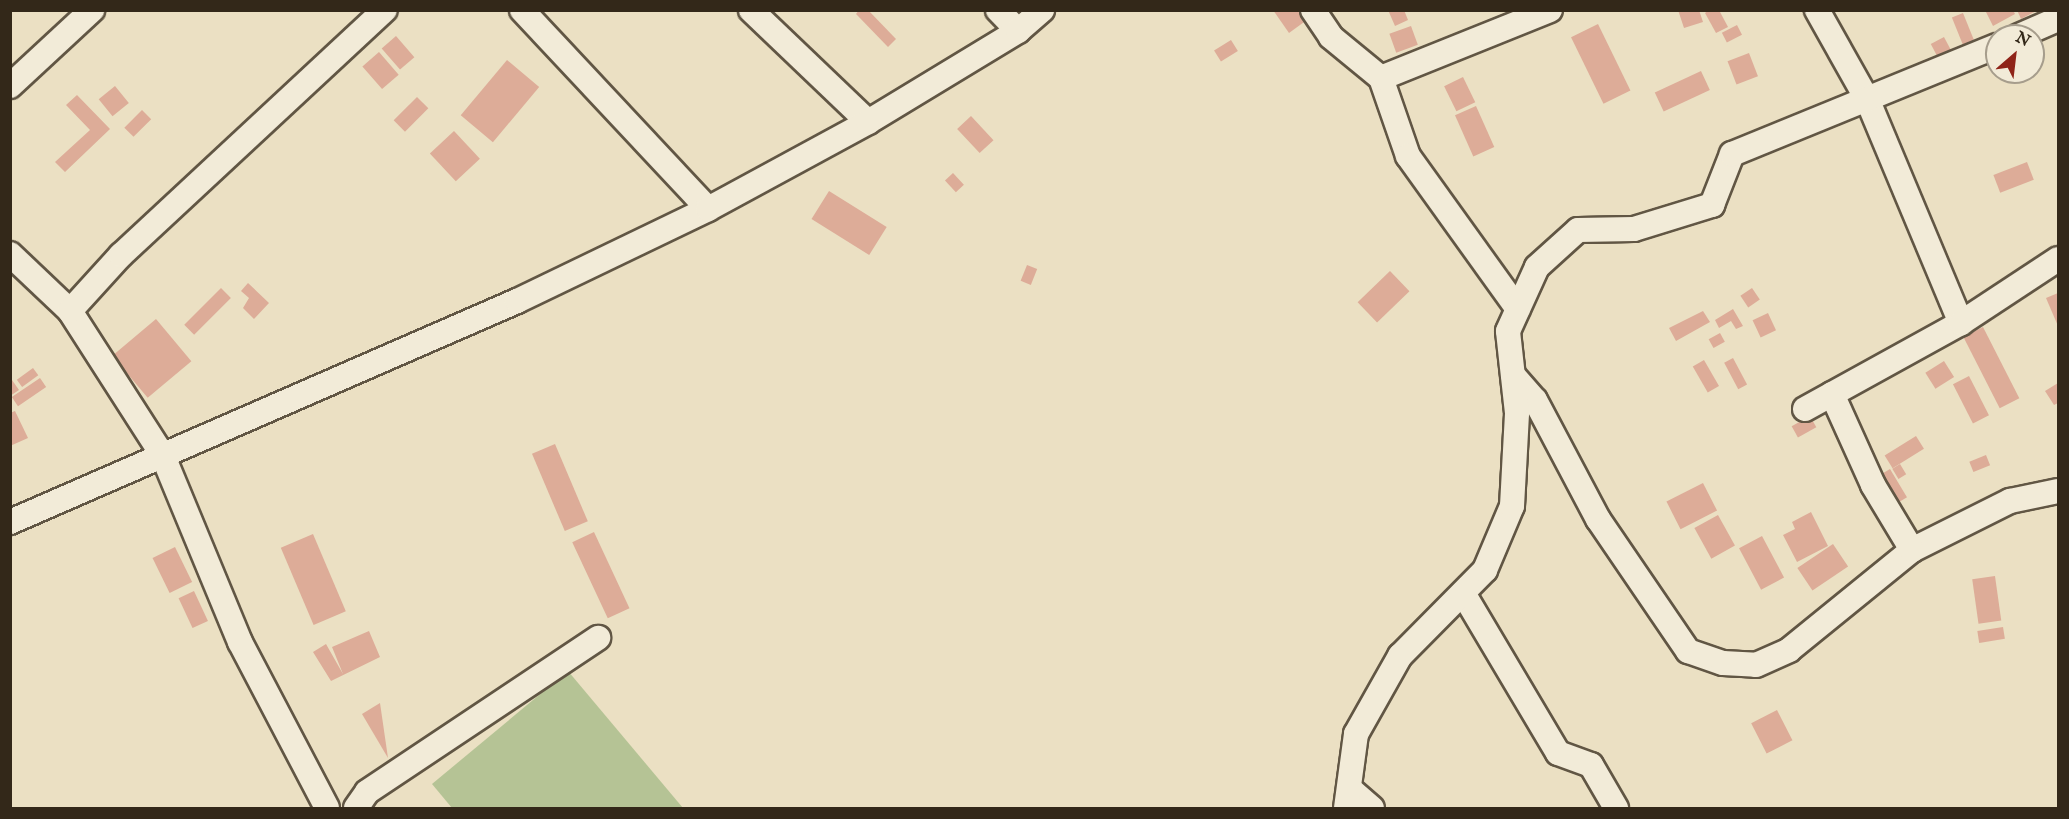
<!DOCTYPE html>
<html>
<head>
<meta charset="utf-8">
<style>
	body { margin:0 }
	#map { position:relative; width:2069px; height:819px; overflow:hidden; background:#ebe0c3; font-family:"IM FELL English",serif }
	div>[style] { position:absolute }
	.green>* { inset:0; background:#b5c395 }
	.building>* { inset:0; background:#ddac98; transform-origin:0 0 }
	.roads { filter:drop-shadow(2px 0 #615644) drop-shadow(-2px 0 #615644) drop-shadow(0 2px #615644) drop-shadow(0 -2px #615644) }
	.minor>* { height:24px; margin:-12px; padding:0 12px; transform-origin:12px; border-radius:12px; background:#f2ebd8 }
	span { translate:-50% -50%; white-space:nowrap; text-align:center; line-height:1.15; -webkit-text-stroke:6px #f2ebd8; paint-order:stroke }
	.frame { position:absolute; inset:0; border:12px solid #332819; pointer-events:none }
	.north { position:absolute; left:1985px; top:24px; width:60px; height:60px; box-sizing:border-box; background:#f2ebd8; border:2px solid #a69d8c; border-radius:50%; rotate:28deg; font-size:16px; font-weight:700; line-height:24px; text-align:center; color:#332819 }
	.north::after { content:''; display:block; margin:auto; width:21px; height:27px; background:#8f2418; clip-path:polygon(50% 0,100% 100%,50% 72%,0 100%) }
</style>
</head>
<body>
<div id="map">
	<div class="green">
		<div style="clip-path:polygon(568px 671px,683px 808px,452px 808px,432px 784px)"></div>
	</div>
	<div class="building">
		<div style="clip-path:polygon(859px 10px,868px 10px,896px 39px,888px 47px,856px 14px)"></div>
		<div style="clip-path:polygon(1273px 10px,1306px 10px,1311px 17px,1289px 33px)"></div>
		<div style="clip-path:polygon(1388px 10px,1404px 10px,1408px 20px,1395px 26px)"></div>
		<div style="clip-path:polygon(1678px 10px,1699px 10px,1703px 22px,1684px 28px)"></div>
		<div style="clip-path:polygon(1709px 10px,1719px 10px,1728px 27px,1716px 33px,1705px 13px)"></div>
		<div style="clip-path:polygon(1985px 10px,2013px 10px,2015px 14px,1993px 26px)"></div>
		<div style="clip-path:polygon(2017px 10px,2038px 10px,2021px 19px)"></div>
		<div style="left:1963px;top:13px;width:31px;height:12px;rotate:68deg"></div>
		<div style="left:1598px;top:24px;width:74px;height:30px;rotate:64deg"></div>
		<div style="left:1737px;top:25px;width:11px;height:17px;rotate:63deg"></div>
		<div style="left:1411px;top:26px;width:20px;height:23px;rotate:70deg"></div>
		<div style="left:396px;top:36px;width:28px;height:19px;rotate:49deg"></div>
		<div style="left:1944px;top:37px;width:15px;height:15px;rotate:62deg"></div>
		<div style="left:1231px;top:40px;width:13px;height:20px;rotate:58deg"></div>
		<div style="left:379px;top:52px;width:30px;height:22px;rotate:49deg"></div>
		<div style="left:1749px;top:53px;width:25px;height:23px;rotate:69deg"></div>
		<div style="left:507px;top:60px;width:42px;height:72px;rotate:40deg"></div>
		<div style="left:1701px;top:71px;width:21px;height:51px;rotate:65deg"></div>
		<div style="left:1463px;top:77px;width:28px;height:21px;rotate:64deg"></div>
		<div style="left:115px;top:86px;width:22px;height:21px;rotate:51deg"></div>
		<div style="clip-path:polygon(77px 95px,110px 129px,65px 172px,55px 162px,90px 130px,66px 105px)"></div>
		<div style="left:417px;top:97px;width:16px;height:33px;rotate:45deg"></div>
		<div style="left:1476px;top:106px;width:45px;height:23px;rotate:66deg"></div>
		<div style="left:142px;top:110px;width:13px;height:25px;rotate:45deg"></div>
		<div style="left:971px;top:116px;width:33px;height:19px;rotate:47deg"></div>
		<div style="left:454px;top:131px;width:38px;height:33px;rotate:47deg"></div>
		<div style="left:2027px;top:162px;width:19px;height:36px;rotate:69deg"></div>
		<div style="left:953px;top:173px;width:16px;height:11px;rotate:47deg"></div>
		<div style="left:829px;top:191px;width:68px;height:33px;rotate:32deg"></div>
		<div style="left:1027px;top:265px;width:11px;height:17px;rotate:22deg"></div>
		<div style="left:1390px;top:271px;width:28px;height:45px;rotate:46deg"></div>
		<div style="clip-path:polygon(248px 283px,269px 303px,254px 319px,243px 308px,249px 298px,241px 291px)"></div>
		<div style="left:221px;top:288px;width:14px;height:52px;rotate:45deg"></div>
		<div style="left:1752px;top:288px;width:14px;height:14px;rotate:56deg"></div>
		<div style="clip-path:polygon(2058px 293px,2058px 326px,2046px 298px)"></div>
		<div style="clip-path:polygon(1733px 309px,1743px 326px,1736px 329px,1731px 321px,1719px 328px,1715px 320px)"></div>
		<div style="clip-path:polygon(1703px 311px,1710px 322px,1676px 341px,1669px 328px)"></div>
		<div style="left:1768px;top:313px;width:19px;height:17px;rotate:65deg"></div>
		<div style="left:156px;top:319px;width:55px;height:57px;rotate:50deg"></div>
		<div style="left:1983px;top:327px;width:80px;height:22px;rotate:63deg"></div>
		<div style="left:1720px;top:333px;width:10px;height:13px;rotate:61deg"></div>
		<div style="left:1733px;top:358px;width:30px;height:10px;rotate:62deg"></div>
		<div style="left:1704px;top:360px;width:30px;height:13px;rotate:60deg"></div>
		<div style="left:1944px;top:361px;width:19px;height:22px;rotate:58deg"></div>
		<div style="left:33px;top:368px;width:9px;height:20px;rotate:54deg"></div>
		<div style="left:1969px;top:376px;width:44px;height:18px;rotate:63deg"></div>
		<div style="left:40px;top:378px;width:11px;height:34px;rotate:56deg"></div>
		<div style="clip-path:polygon(12px 380px,19px 390px,10px 396px,10px 382px)"></div>
		<div style="clip-path:polygon(2058px 383px,2058px 403px,2054px 405px,2045px 391px)"></div>
		<div style="clip-path:polygon(15px 411px,28px 438px,10px 446px,10px 413px)"></div>
		<div style="left:1810px;top:416px;width:13px;height:21px;rotate:61deg"></div>
		<div style="left:1916px;top:436px;width:15px;height:37px;rotate:58deg"></div>
		<div style="left:555px;top:444px;width:84px;height:25px;rotate:67deg"></div>
		<div style="left:1986px;top:455px;width:11px;height:18px;rotate:68deg"></div>
		<div style="left:1900px;top:464px;width:12px;height:9px;rotate:59deg"></div>
		<div style="left:1890px;top:469px;width:33px;height:17px;rotate:59deg"></div>
		<div style="left:1703px;top:483px;width:31px;height:41px;rotate:63deg"></div>
		<div style="clip-path:polygon(1811px 512px,1828px 546px,1797px 562px,1783px 535px,1795px 529px,1792px 522px)"></div>
		<div style="left:1718px;top:515px;width:35px;height:27px;rotate:61deg"></div>
		<div style="left:594px;top:532px;width:84px;height:24px;rotate:65deg"></div>
		<div style="left:313px;top:534px;width:84px;height:35px;rotate:67deg"></div>
		<div style="left:1762px;top:536px;width:47px;height:26px;rotate:62deg"></div>
		<div style="left:1833px;top:544px;width:27px;height:43px;rotate:56deg"></div>
		<div style="left:175px;top:547px;width:39px;height:25px;rotate:64deg"></div>
		<div style="left:1995px;top:576px;width:45px;height:23px;rotate:82deg"></div>
		<div style="left:194px;top:591px;width:33px;height:17px;rotate:65deg"></div>
		<div style="left:2003px;top:627px;width:12px;height:26px;rotate:81deg"></div>
		<div style="clip-path:polygon(369px 631px,380px 657px,331px 681px,313px 652px,326px 644px,343px 674px,332px 647px)"></div>
		<div style="clip-path:polygon(380px 703px,388px 758px,362px 714px)"></div>
		<div style="left:1777px;top:710px;width:34px;height:29px;rotate:63deg"></div>
	</div>
	<div class="roads">
		<div class="minor">
			<div style="left:522px;top:10px;width:272px;rotate:46.9deg"></div>
			<div style="left:751px;top:10px;width:162px;rotate:43.7deg"></div>
			<div style="left:998px;top:10px;width:29px;rotate:46deg"></div>
			<div style="left:1313px;top:10px;width:32px;rotate:56deg"></div>
			<div style="left:1331px;top:37px;width:65px;rotate:39.4deg"></div>
			<div style="left:1381px;top:78px;width:83px;rotate:70.9deg"></div>
			<div style="left:1408px;top:156px;width:188px;rotate:54.3deg"></div>
			<div style="left:1817px;top:10px;width:104px;rotate:60.7deg"></div>
			<div style="left:1868px;top:101px;width:241px;rotate:67.3deg"></div>
			<div style="left:2019px;top:36px;width:43px;rotate:-23.6deg"></div>
			<div style="left:1381px;top:78px;width:182px;rotate:-21.9deg"></div>
			<div style="left:10px;top:86px;width:112px;rotate:-42.8deg"></div>
			<div style="left:10px;top:254px;width:83px;rotate:43.5deg"></div>
			<div style="left:70px;top:311px;width:172px;rotate:57.3deg"></div>
			<div style="left:163px;top:456px;width:201px;rotate:67.5deg"></div>
			<div style="left:240px;top:642px;width:187px;rotate:62.3deg"></div>
			<div style="left:70px;top:311px;width:76px;rotate:-47.7deg"></div>
			<div style="left:121px;top:255px;width:360px;rotate:-42.9deg"></div>
			<div style="left:1513px;top:375px;width:33px;rotate:49deg"></div>
			<div style="left:1535px;top:400px;width:135px;rotate:62.1deg"></div>
			<div style="left:1598px;top:519px;width:160px;rotate:55.7deg"></div>
			<div style="left:1688px;top:651px;width:37px;rotate:19deg"></div>
			<div style="left:1723px;top:663px;width:33px;rotate:3deg"></div>
			<div style="left:1756px;top:665px;width:36px;rotate:-24deg"></div>
			<div style="left:1789px;top:650px;width:159px;rotate:-39.1deg"></div>
			<div style="left:1912px;top:550px;width:110px;rotate:-26.6deg"></div>
			<div style="left:2010px;top:501px;width:49px;rotate:-11.8deg"></div>
			<div style="left:1832px;top:394px;width:100px;rotate:65.7deg"></div>
			<div style="left:1873px;top:485px;width:76px;rotate:59deg"></div>
			<div style="left:1805px;top:409px;width:178px;rotate:-28.9deg"></div>
			<div style="left:1961px;top:323px;width:116px;rotate:-33.4deg"></div>
			<div style="left:10px;top:522px;width:553px;rotate:-23.55deg"></div>
			<div style="left:517px;top:301px;width:212px;rotate:-25.7deg"></div>
			<div style="left:708px;top:209px;width:182px;rotate:-28.5deg"></div>
			<div style="left:868px;top:122px;width:175px;rotate:-31.2deg"></div>
			<div style="left:1018px;top:31px;width:32px;rotate:-41deg"></div>
			<div style="left:1463px;top:593px;width:186px;rotate:59.3deg"></div>
			<div style="left:1558px;top:753px;width:35px;rotate:20deg"></div>
			<div style="left:1591px;top:765px;width:50px;rotate:59.8deg"></div>
			<div style="left:1350px;top:789px;width:29px;rotate:41deg"></div>
			<div style="left:356px;top:808px;width:19px;rotate:-55deg"></div>
			<div style="left:367px;top:792px;width:278px;rotate:-33.7deg"></div>
			<div style="left:1346px;top:808px;width:75px;rotate:-82.3deg"></div>
			<div style="left:1356px;top:734px;width:90px;rotate:-60.6deg"></div>
			<div style="left:1400px;top:656px;width:121px;rotate:-45.3deg"></div>
			<div style="left:1485px;top:570px;width:69px;rotate:-67.1deg"></div>
			<div style="left:1512px;top:506px;width:93px;rotate:-86.9deg"></div>
			<div style="left:1517px;top:413px;width:82px;rotate:-96.3deg"></div>
			<div style="left:1508px;top:331px;width:70px;rotate:-65.6deg"></div>
			<div style="left:1537px;top:267px;width:55px;rotate:-42.1deg"></div>
			<div style="left:1578px;top:230px;width:56px;rotate:-1deg"></div>
			<div style="left:1634px;top:229px;width:82px;rotate:-17.1deg"></div>
			<div style="left:1712px;top:205px;width:55px;rotate:-68.6deg"></div>
			<div style="left:1732px;top:154px;width:286px;rotate:-22.2deg"></div>
		</div>
	</div>
	<div class="frame"></div>
	<div class="north">N</div>
</div>
</body>
</html>
